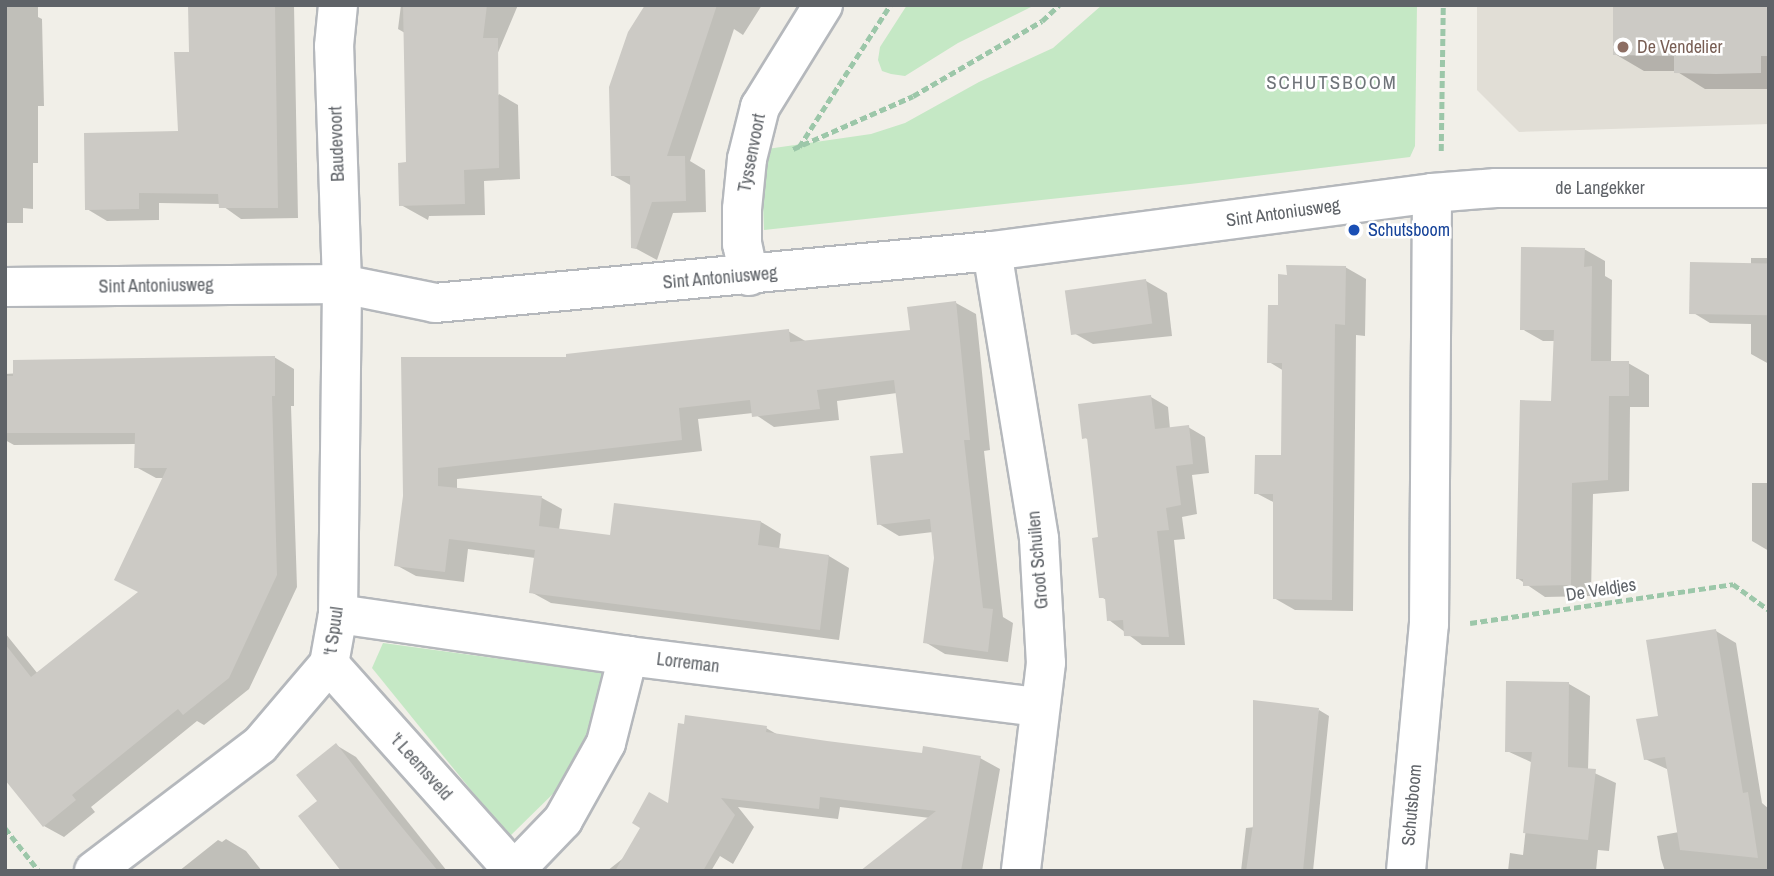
<!DOCTYPE html>
<html>
<head>
<meta charset="utf-8">
<style>
	body { margin:0 }
	#map { position:relative; width:1774px; height:876px; overflow:hidden; background:#f1efe8; font-family:"Archivo Narrow",sans-serif }
	div>[style] { position:absolute }
	.education>* { inset:0; background:#e1ded6 }
	.green>* { inset:0; background:#c5e8c5 }
	.shadow>* { inset:0; background:#0003 }
	.building>* { inset:0; background:#cccac5; transform-origin:0 0 }
	.path>* { height:4.5px; margin-top:-2.25px; transform-origin:0; background:repeating-linear-gradient(90deg,#9cc7a9 0 7px,transparent 0 10.5px) }
	.roads { filter:drop-shadow(2px 0 #b5b8bc) drop-shadow(-2px 0 #b5b8bc) drop-shadow(0 2px #b5b8bc) drop-shadow(0 -2px #b5b8bc) }
	.street>* { height:38px; margin:-19px; padding:0 19px; transform-origin:19px; border-radius:19px; background:#fff }
	.dots>* { width:19px; height:19px; translate:-50% -50%; box-sizing:border-box; border:4px solid #fff; border-radius:50% }
	span { translate:-50% -50%; white-space:nowrap; text-align:center; line-height:1.15; -webkit-text-stroke:5px #fff; paint-order:stroke }
	.education-label { font-size:18px; color:#785e54 }
	.left { translate:0 -50%; text-align:left }
	.street-label { font-size:18px; color:#5f6368 }
	.transit-label { font-size:18px; color:#164399 }
	.neighbourhood-label { font-size:19px; color:#70757a; letter-spacing:2px }
	.frame { position:absolute; inset:0; border:7px solid #5f6368; pointer-events:none }
</style>
</head>
<body>
<div id="map">
	<div class="education">
		<div style="clip-path:polygon(1477px 5px,1769px 5px,1769px 124px,1519px 132px,1477px 90px)"></div>
	</div>
	<div class="green">
		<div style="clip-path:polygon(907px 5px,1035px 5px,958px 43px,905px 76px,891px 74px,882px 71px,878px 60px,880px 47px)"></div>
		<div style="clip-path:polygon(1102px 5px,1417px 5px,1415px 146px,1410px 157px,1190px 184px,764px 230px,761px 150px,871px 134px,905px 123px,979px 82px,1053px 48px)"></div>
		<div style="clip-path:polygon(383px 643px,611px 674px,603px 709px,563px 784px,509px 837px,372px 668px)"></div>
	</div>
	<div class="shadow">
		<div style="clip-path:polygon(5px 5px,38px 5px,38px 17px,42px 19px,44px 106px,38px 106px,38px 163px,33px 163px,33px 209px,23px 208px,23px 223px,5px 223px)"></div>
		<div style="clip-path:polygon(190px 5px,294px 5px,298px 218px,241px 219px,220px 204px,159px 203px,159px 220px,107px 221px,87px 209px,179px 133px,191px 53px)"></div>
		<div style="clip-path:polygon(401px 5px,518px 5px,452px 162px,499px 94px,518px 105px,520px 179px,484px 181px,485px 215px,429px 216px,428px 220px,401px 205px,407px 164px,405px 33px,398px 29px)"></div>
		<div style="clip-path:polygon(647px 5px,762px 5px,743px 35px,734px 29px,690px 161px,705px 170px,706px 212px,673px 213px,657px 260px,633px 247px,632px 186px,612px 175px)"></div>
		<div style="clip-path:polygon(1769px 5px,1769px 89px,1705px 89px,1676px 71px,1644px 71px,1615px 54px)"></div>
		<div style="clip-path:polygon(1584px 249px,1605px 261px,1605px 276px,1612px 280px,1611px 363px,1628px 363px,1649px 375px,1649px 407px,1630px 407px,1629px 491px,1593px 494px,1591px 596px,1545px 597px,1517px 578px,1552px 402px,1555px 341px,1543px 341px,1522px 329px)"></div>
		<div style="clip-path:polygon(1751px 258px,1769px 258px,1769px 364px,1751px 354px,1751px 324px,1710px 323px,1692px 312px,1751px 264px)"></div>
		<div style="clip-path:polygon(1345px 267px,1366px 279px,1365px 336px,1356px 335px,1353px 611px,1295px 610px,1274px 598px,1275px 503px,1256px 493px,1283px 457px,1284px 371px,1269px 362px,1288px 276px)"></div>
		<div style="clip-path:polygon(1146px 281px,1167px 293px,1172px 336px,1093px 344px,1072px 332px)"></div>
		<div style="clip-path:polygon(956px 303px,976px 314px,990px 450px,984px 451px,1003px 617px,1013px 623px,1008px 662px,945px 654px,925px 642px,936px 558px,933px 532px,899px 536px,879px 524px,904px 454px,897px 393px,837px 401px,839px 420px,774px 427px,753px 413px,698px 419px,702px 451px,457px 479px,457px 490px,542px 498px,562px 509px,559px 530px,611px 537px,761px 522px,781px 534px,779px 550px,829px 556px,849px 568px,839px 640px,551px 603px,531px 592px,535px 558px,468px 549px,464px 582px,416px 576px,396px 565px,405px 497px,403px 359px,568px 359px,788px 331px,807px 342px,912px 331px)"></div>
		<div style="clip-path:polygon(274px 357px,294px 369px,294px 406px,291px 406px,297px 587px,249px 689px,204px 725px,197px 721px,91px 807px,95px 812px,64px 837px,44px 826px,5px 761px,5px 633px,38px 674px,140px 593px,164px 478px,156px 478px,136px 467px,136px 444px,14px 445px,5px 440px,5px 374px)"></div>
		<div style="clip-path:polygon(1151px 397px,1168px 407px,1170px 429px,1188px 427px,1205px 437px,1209px 473px,1192px 475px,1197px 514px,1182px 517px,1185px 539px,1174px 540px,1185px 645px,1142px 645px,1109px 620px,1107px 600px,1101px 597px,1100px 538px,1089px 440px,1084px 437px)"></div>
		<div style="clip-path:polygon(1752px 483px,1769px 483px,1769px 551px,1752px 541px)"></div>
		<div style="clip-path:polygon(1716px 631px,1736px 643px,1762px 803px,1769px 809px,1769px 871px,1665px 871px,1661px 859px,1657px 836px,1679px 832px,1669px 770px,1645px 759px,1660px 717px)"></div>
		<div style="clip-path:polygon(1569px 684px,1590px 696px,1588px 770px,1616px 783px,1609px 851px,1598px 850px,1596px 871px,1508px 871px,1510px 853px,1523px 855px,1533px 763px,1507px 751px)"></div>
		<div style="clip-path:polygon(1319px 710px,1329px 716px,1313px 871px,1241px 871px,1246px 828px,1255px 827px)"></div>
		<div style="clip-path:polygon(766px 728px,780px 736px,923px 755px,980px 758px,1000px 769px,982px 871px,862px 871px,930px 818px,840px 807px,838px 819px,738px 807px,754px 827px,733px 864px,720px 856px,711px 871px,607px 871px,654px 834px,669px 805px)"></div>
		<div style="clip-path:polygon(336px 745px,356px 757px,447px 871px,343px 871px,319px 802px)"></div>
		<div style="clip-path:polygon(226px 839px,246px 851px,262px 871px,179px 871px,218px 840px,222px 842px)"></div>
	</div>
	<div class="building">
		<div style="clip-path:polygon(188px 5px,275px 5px,278px 208px,219px 208px,218px 194px,139px 193px,139px 209px,85px 210px,84px 133px,178px 131px,174px 52px,189px 52px)"></div>
		<div style="clip-path:polygon(403px 5px,487px 5px,483px 38px,498px 38px,499px 168px,464px 170px,465px 204px,399px 206px,398px 163px,406px 162px)"></div>
		<div style="clip-path:polygon(645px 5px,717px 5px,667px 156px,685px 156px,686px 201px,652px 202px,636px 249px,631px 248px,630px 176px,611px 176px,609px 87px,628px 32px)"></div>
		<div style="clip-path:polygon(1613px 5px,1769px 5px,1769px 56px,1761px 56px,1761px 73px,1716px 74px,1674px 73px,1674px 56px,1613px 55px)"></div>
		<div style="clip-path:polygon(1521px 247px,1585px 248px,1584px 267px,1592px 266px,1591px 361px,1629px 361px,1629px 396px,1609px 396px,1608px 480px,1572px 483px,1571px 585px,1523px 586px,1523px 579px,1516px 579px,1520px 400px,1551px 401px,1554px 330px,1520px 330px)"></div>
		<div style="left:1690px;top:262px;width:79px;height:52px;rotate:1deg"></div>
		<div style="clip-path:polygon(1286px 265px,1346px 266px,1345px 325px,1335px 324px,1332px 600px,1273px 599px,1273px 494px,1254px 494px,1255px 455px,1281px 455px,1282px 363px,1267px 363px,1268px 305px,1278px 305px,1278px 274px,1287px 275px)"></div>
		<div style="left:1146px;top:279px;width:45px;height:82px;rotate:82deg"></div>
		<div style="clip-path:polygon(956px 301px,970px 440px,964px 440px,983px 608px,993px 609px,988px 652px,923px 643px,934px 558px,930px 519px,877px 525px,870px 456px,903px 453px,894px 380px,817px 390px,820px 409px,752px 417px,750px 400px,679px 408px,682px 440px,438px 468px,438px 486px,542px 496px,539px 526px,610px 535px,614px 503px,761px 521px,758px 545px,829px 555px,820px 630px,529px 593px,535px 550px,449px 539px,445px 572px,394px 566px,403px 496px,401px 357px,566px 357px,566px 354px,789px 329px,790px 342px,910px 330px,907px 307px)"></div>
		<div style="clip-path:polygon(275px 356px,275px 396px,272px 396px,277px 575px,229px 678px,183px 715px,178px 709px,72px 795px,76px 800px,43px 827px,5px 780px,5px 644px,31px 677px,138px 592px,114px 580px,167px 468px,134px 468px,135px 433px,5px 433px,5px 376px,13px 376px,13px 360px)"></div>
		<div style="clip-path:polygon(1151px 395px,1155px 429px,1189px 425px,1193px 464px,1176px 466px,1181px 505px,1166px 508px,1169px 530px,1157px 531px,1169px 637px,1124px 636px,1123px 620px,1107px 621px,1105px 598px,1099px 598px,1092px 538px,1098px 537px,1087px 438px,1082px 439px,1078px 404px)"></div>
		<div style="clip-path:polygon(1716px 629px,1743px 793px,1748px 792px,1758px 858px,1680px 850px,1665px 757px,1644px 760px,1636px 719px,1658px 716px,1646px 640px)"></div>
		<div style="clip-path:polygon(1506px 681px,1569px 682px,1568px 767px,1596px 769px,1588px 840px,1523px 833px,1532px 752px,1505px 752px)"></div>
		<div style="clip-path:polygon(1253px 700px,1319px 708px,1303px 871px,1246px 871px,1253px 825px)"></div>
		<div style="clip-path:polygon(685px 715px,767px 726px,766px 732px,827px 741px,922px 753px,923px 746px,981px 756px,961px 871px,860px 871px,936px 811px,820px 797px,819px 809px,721px 798px,735px 815px,703px 871px,615px 871px,640px 828px,632px 823px,649px 792px,668px 803px,678px 723px,684px 724px)"></div>
		<div style="clip-path:polygon(336px 743px,391px 814px,438px 871px,341px 871px,298px 816px,317px 801px,296px 775px)"></div>
	</div>
	<div class="path">
		<div style="left:799px;top:147px;width:169px;rotate:-57.3deg"></div>
		<div style="left:793px;top:149px;width:131px;rotate:-23.8deg"></div>
		<div style="left:913px;top:96px;width:149px;rotate:-30.2deg"></div>
		<div style="left:1042px;top:21px;width:23px;rotate:-43deg"></div>
		<div style="left:1441px;top:151px;width:146px;rotate:-89.2deg"></div>
		<div style="left:1470px;top:623px;width:266px;rotate:-8.4deg"></div>
		<div style="left:1733px;top:584px;width:44px;rotate:35.8deg"></div>
		<div style="left:5px;top:828px;width:55px;rotate:51.7deg"></div>
	</div>
	<div class="roads">
		<div class="street">
			<div style="left:992px;top:251px;width:292px;rotate:80.7deg"></div>
			<div style="left:1039px;top:539px;width:124px;rotate:86.8deg"></div>
			<div style="left:1046px;top:663px;width:209px;rotate:96.9deg"></div>
			<div style="left:749px;top:276px;width:33px;rotate:-102deg"></div>
			<div style="left:742px;top:244px;width:35px;rotate:-90deg"></div>
			<div style="left:742px;top:209px;width:50px;rotate:-84.3deg"></div>
			<div style="left:747px;top:159px;width:54px;rotate:-76deg"></div>
			<div style="left:760px;top:107px;width:120px;rotate:-58.3deg"></div>
			<div style="left:5px;top:287px;width:337px;rotate:-0.5deg"></div>
			<div style="left:342px;top:284px;width:95px;rotate:11.5deg"></div>
			<div style="left:435px;top:303px;width:559px;rotate:-5.33deg"></div>
			<div style="left:992px;top:251px;width:444px;rotate:-7.5deg"></div>
			<div style="left:1432px;top:193px;width:64px;rotate:-4.5deg"></div>
			<div style="left:1496px;top:188px;width:273px"></div>
			<div style="left:338px;top:614px;width:293px;rotate:8.2deg"></div>
			<div style="left:628px;top:656px;width:414px;rotate:7.1deg"></div>
			<div style="left:329px;top:664px;width:278px;rotate:48.2deg"></div>
			<div style="left:514px;top:871px;width:71px;rotate:-46.1deg"></div>
			<div style="left:563px;top:820px;width:88px;rotate:-60.8deg"></div>
			<div style="left:606px;top:743px;width:90px;rotate:-75.8deg"></div>
			<div style="left:94px;top:871px;width:208px;rotate:-37.2deg"></div>
			<div style="left:260px;top:745px;width:106px;rotate:-49.6deg"></div>
			<div style="left:329px;top:664px;width:51px;rotate:-79.8deg"></div>
			<div style="left:338px;top:614px;width:330px;rotate:-89.3deg"></div>
			<div style="left:342px;top:284px;width:238px;rotate:-91.9deg"></div>
			<div style="left:334px;top:46px;width:41px;rotate:-84.4deg"></div>
			<div style="left:1406px;top:871px;width:248px;rotate:-84.7deg"></div>
			<div style="left:1429px;top:624px;width:431px;rotate:-89.6deg"></div>
		</div>
	</div>
	<div class="dots">
		<div style="left:1623px;top:47px;background:#8d6e63"></div>
		<div style="left:1354px;top:230px;background:#1a4fb4"></div>
	</div>
	<div class="education-label">
		<span class="left" style="left:1637px;top:47px">De Vendelier</span>
	</div>
	<div class="street-label">
		<span style="left:337px;top:144px;rotate:-92deg">Baudevoort</span>
		<span style="left:752px;top:153px;rotate:-79deg">Tyssenvoort</span>
		<span style="left:1600px;top:188px">de Langekker</span>
		<span style="left:1283px;top:213px;rotate:-8deg">Sint Antoniusweg</span>
		<span style="left:720px;top:278px;rotate:-5deg">Sint Antoniusweg</span>
		<span style="left:156px;top:286px;rotate:-1deg">Sint Antoniusweg</span>
		<span style="left:1038px;top:560px;rotate:-95deg">Groot Schuilen</span>
		<span style="left:1601px;top:590px;rotate:-9deg">De Veldjes</span>
		<span style="left:334px;top:631px;rotate:-82deg">'t Spuul</span>
		<span style="left:688px;top:663px;rotate:7deg">Lorreman</span>
		<span style="left:421px;top:767px;rotate:48deg">'t Leemsveld</span>
		<span style="left:1412px;top:805px;rotate:-85deg">Schutsboom</span>
	</div>
	<div class="transit-label">
		<span class="left" style="left:1368px;top:230px">Schutsboom</span>
	</div>
	<div class="neighbourhood-label">
		<span style="left:1332px;top:83px">SCHUTSBOOM</span>
	</div>
	<div class="frame"></div>
</div>
</body>
</html>
